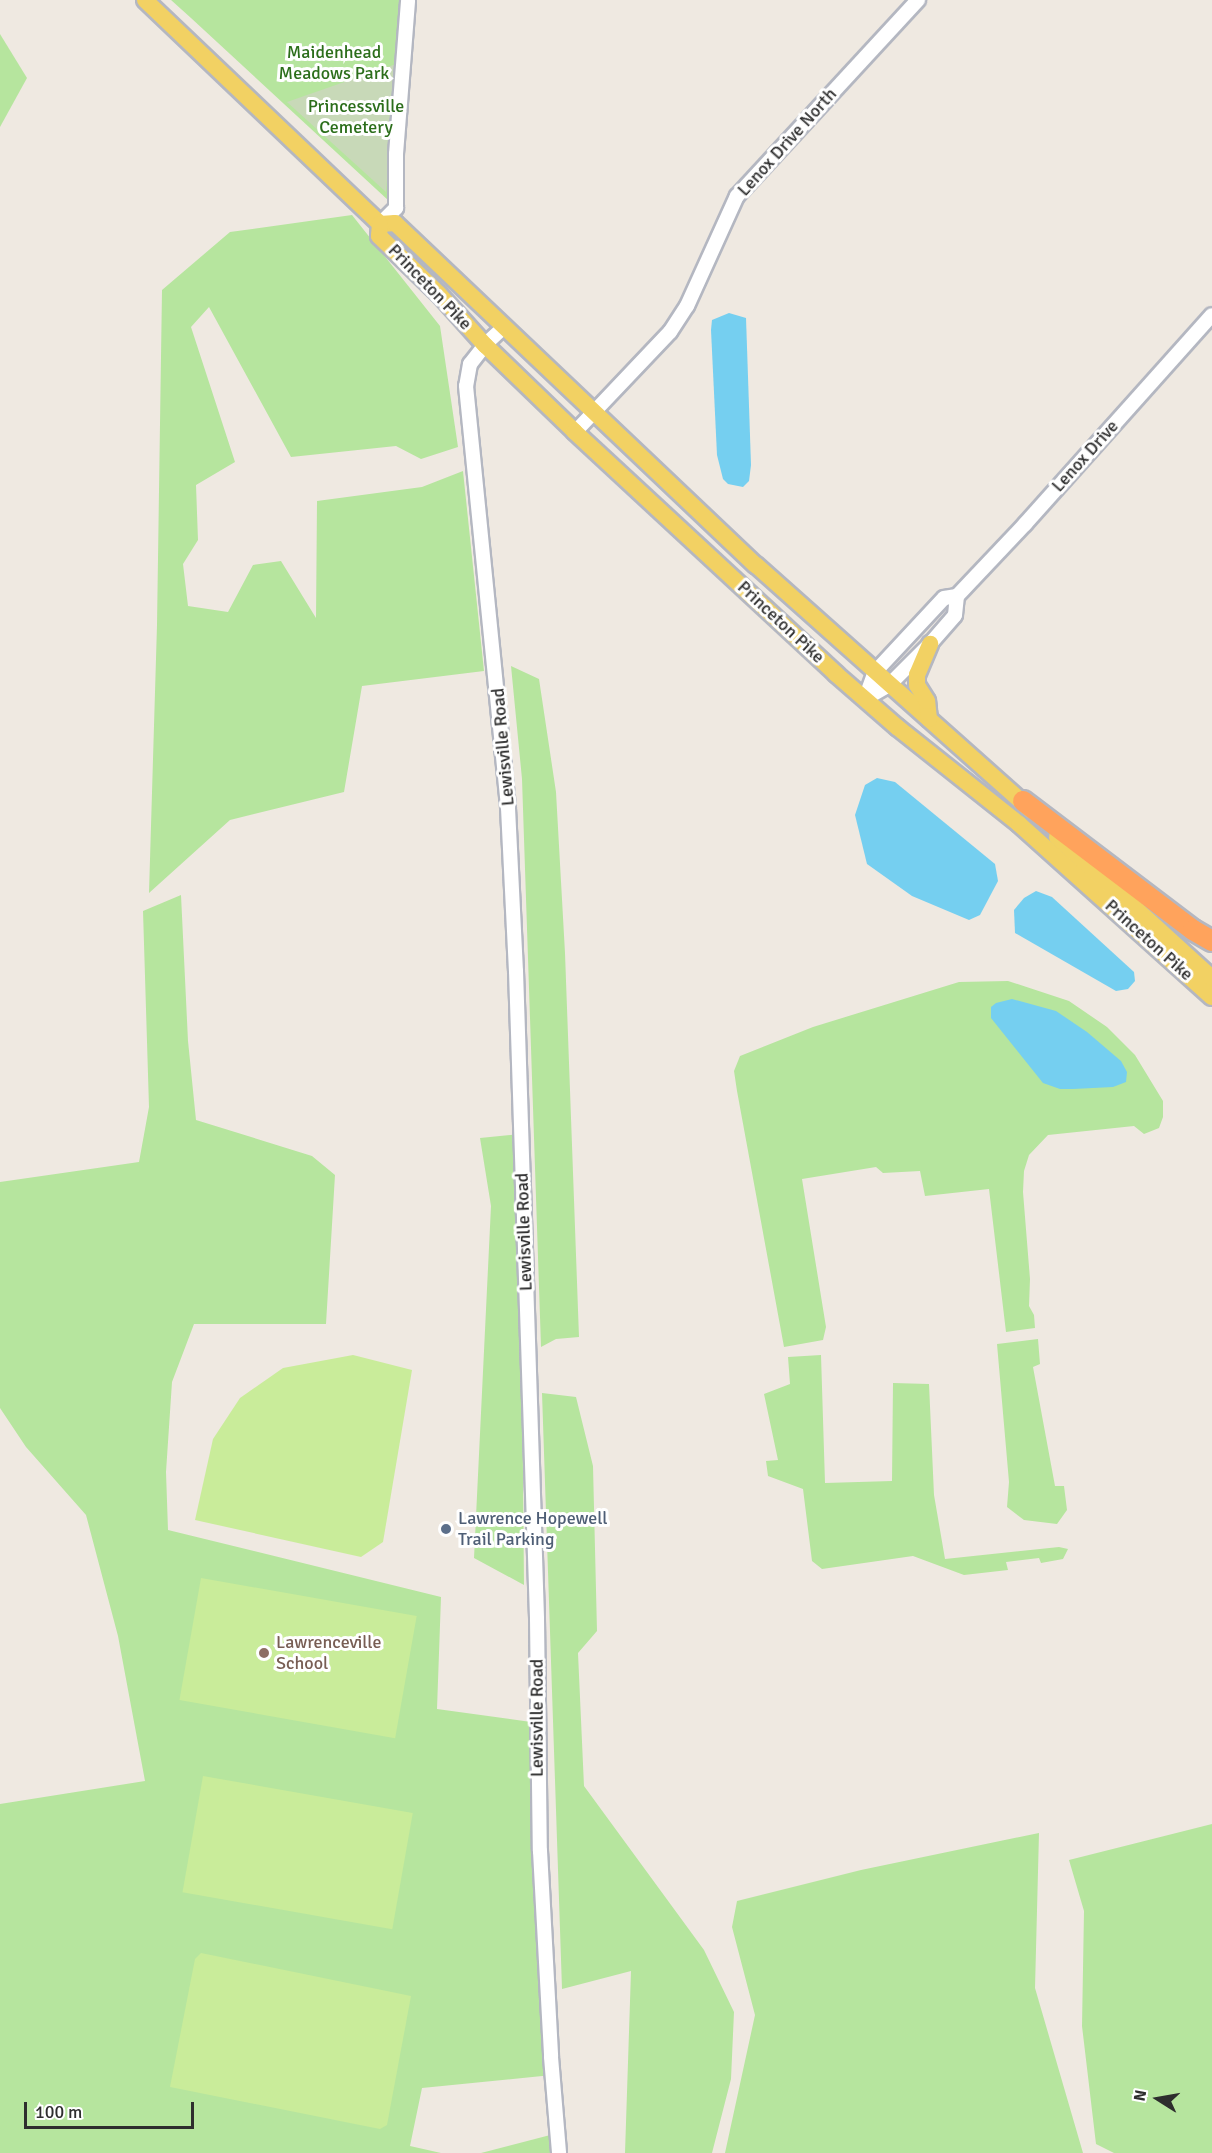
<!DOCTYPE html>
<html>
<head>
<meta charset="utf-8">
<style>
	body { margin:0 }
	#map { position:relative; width:1212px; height:2153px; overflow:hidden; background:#efe9e1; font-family:Signika,sans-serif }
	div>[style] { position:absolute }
	.green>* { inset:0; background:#b6e59e }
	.cemetery>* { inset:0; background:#c8d9b8 }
	.pitch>* { inset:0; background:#c9ec9a; transform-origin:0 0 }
	.water>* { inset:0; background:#75cff0 }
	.roads { filter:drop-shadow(2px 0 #b4b7c1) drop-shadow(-2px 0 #b4b7c1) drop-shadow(0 2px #b4b7c1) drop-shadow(0 -2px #b4b7c1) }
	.minor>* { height:14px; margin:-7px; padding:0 7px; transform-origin:7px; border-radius:7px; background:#fff }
	.major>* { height:16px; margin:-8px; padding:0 8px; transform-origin:8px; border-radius:8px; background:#f2d163 }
	.highway>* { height:20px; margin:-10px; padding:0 10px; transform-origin:10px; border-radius:10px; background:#ffa35c }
	.dots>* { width:16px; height:16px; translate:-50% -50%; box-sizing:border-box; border:3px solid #fff; border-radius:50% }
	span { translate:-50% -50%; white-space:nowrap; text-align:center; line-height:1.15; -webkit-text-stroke:6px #fff; paint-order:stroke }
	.park-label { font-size:18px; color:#2c6e1b }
	.street-label { font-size:18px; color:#2e2e2e }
	.service-label { font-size:18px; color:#4e5e75 }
	.left { translate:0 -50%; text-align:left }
	.education-label { font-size:18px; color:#785e54 }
	.north { position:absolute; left:1128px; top:2069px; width:60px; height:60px; -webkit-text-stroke:4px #fff; paint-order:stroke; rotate:281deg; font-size:16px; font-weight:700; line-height:24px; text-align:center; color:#2e2e2e }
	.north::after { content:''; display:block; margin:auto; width:21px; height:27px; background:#2e2e2e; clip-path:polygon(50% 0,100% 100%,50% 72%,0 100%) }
	.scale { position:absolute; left:24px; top:2102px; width:170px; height:27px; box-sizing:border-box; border:3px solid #2e2e2e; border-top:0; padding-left:8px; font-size:18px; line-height:21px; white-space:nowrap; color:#2e2e2e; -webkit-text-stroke:4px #fff; paint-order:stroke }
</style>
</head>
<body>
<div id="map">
	<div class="green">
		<div style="clip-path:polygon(171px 0,404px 0,389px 201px,191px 18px)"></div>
		<div style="clip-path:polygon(0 34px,27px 78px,0 127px)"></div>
		<div style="clip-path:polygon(352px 215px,440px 326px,458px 447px,421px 459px,396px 446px,291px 457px,209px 307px,191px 327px,235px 462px,196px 485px,198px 540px,183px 564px,188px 606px,228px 612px,253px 565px,281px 561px,316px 618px,317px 501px,422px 487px,463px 471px,484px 671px,362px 686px,344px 792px,230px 820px,149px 893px,157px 625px,162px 290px,230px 232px)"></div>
		<div style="clip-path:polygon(511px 666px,539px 679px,556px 792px,565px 953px,579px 1337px,556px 1339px,541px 1347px,522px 779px)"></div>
		<div style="clip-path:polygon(181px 895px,188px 1041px,196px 1120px,312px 1156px,335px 1175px,326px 1324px,194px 1324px,172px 1382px,166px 1472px,168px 1530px,441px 1597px,437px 1709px,531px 1722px,552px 2075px,422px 2088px,410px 2146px,441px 2153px,0 2153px,0 1804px,145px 1781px,118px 1636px,86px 1515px,26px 1447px,0 1408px,0 1182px,139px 1162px,149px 1107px,143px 911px)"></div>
		<div style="clip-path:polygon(1008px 981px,1069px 1001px,1107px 1027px,1135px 1055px,1163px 1101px,1163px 1117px,1159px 1128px,1144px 1134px,1134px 1126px,1048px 1135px,1029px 1155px,1024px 1171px,1023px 1192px,1030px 1279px,1029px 1306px,1034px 1315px,1035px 1328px,1006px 1332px,989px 1189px,925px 1196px,920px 1171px,883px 1173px,876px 1167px,802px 1179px,826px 1327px,823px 1340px,784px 1347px,737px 1091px,734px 1071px,740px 1056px,813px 1027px,959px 982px)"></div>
		<div style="clip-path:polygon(520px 1134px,524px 1585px,474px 1558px,491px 1206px,480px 1138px)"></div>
		<div style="clip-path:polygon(1038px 1339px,1040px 1364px,1033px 1367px,1055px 1486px,1064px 1486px,1067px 1510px,1057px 1524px,1024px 1520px,1007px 1507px,1009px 1482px,997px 1344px)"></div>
		<div style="clip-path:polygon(821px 1355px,825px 1483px,892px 1481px,893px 1383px,929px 1384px,934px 1495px,945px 1559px,1059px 1547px,1068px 1549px,1063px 1559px,1041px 1563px,1039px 1558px,1006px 1562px,1008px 1570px,964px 1575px,913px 1556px,822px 1569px,812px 1561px,803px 1489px,768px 1476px,766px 1461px,778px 1460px,764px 1394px,790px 1384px,788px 1357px)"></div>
		<div style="clip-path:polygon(542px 1393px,576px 1397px,593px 1466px,597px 1631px,578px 1653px,584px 1786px,704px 1950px,734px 2012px,731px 2079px,712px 2153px,625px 2153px,631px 1971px,562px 1989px)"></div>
		<div style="clip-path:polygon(1212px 1824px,1212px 2153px,1114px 2153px,1096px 2144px,1082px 2026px,1084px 1911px,1069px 1860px)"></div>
		<div style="clip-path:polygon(1039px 1833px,1035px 1988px,1083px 2153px,725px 2153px,755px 2015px,732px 1927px,737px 1901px,861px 1870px)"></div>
		<div style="clip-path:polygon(558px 2133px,560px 2153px,481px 2153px)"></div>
	</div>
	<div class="cemetery">
		<div style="clip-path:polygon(396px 64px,386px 192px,287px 102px)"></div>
	</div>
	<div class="pitch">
		<div style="clip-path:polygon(353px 1355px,412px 1370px,383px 1542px,361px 1557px,195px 1520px,213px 1439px,240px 1398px,283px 1368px)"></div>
		<div style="left:201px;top:1578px;width:219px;height:124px;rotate:10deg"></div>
		<div style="left:203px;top:1776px;width:213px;height:118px;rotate:10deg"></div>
		<div style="clip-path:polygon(201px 1953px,411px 1996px,387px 2125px,380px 2129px,170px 2087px,195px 1959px)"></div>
	</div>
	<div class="water">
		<div style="clip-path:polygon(729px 313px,746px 318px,751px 465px,749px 481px,743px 487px,728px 484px,723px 479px,717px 455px,711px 330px,712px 320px)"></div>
		<div style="clip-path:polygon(877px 778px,895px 782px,995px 864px,998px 881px,980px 915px,969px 920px,912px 896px,867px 864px,855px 815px,865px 785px)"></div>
		<div style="clip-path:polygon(1036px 891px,1052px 897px,1134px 972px,1135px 981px,1128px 989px,1116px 991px,1015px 933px,1014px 910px,1024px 898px)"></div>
		<div style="clip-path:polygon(1012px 999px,1056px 1011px,1087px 1032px,1121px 1061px,1127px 1072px,1126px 1082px,1113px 1087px,1073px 1089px,1060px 1089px,1043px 1083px,991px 1018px,991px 1007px,996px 1003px)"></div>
	</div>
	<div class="roads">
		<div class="minor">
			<div style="left:380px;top:224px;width:23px;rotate:-45deg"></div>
			<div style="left:396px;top:208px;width:54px;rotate:-90deg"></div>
			<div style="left:396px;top:154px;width:154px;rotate:-85.5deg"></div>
			<div style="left:504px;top:327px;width:26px;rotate:137deg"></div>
			<div style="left:485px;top:345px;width:24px;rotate:128deg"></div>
			<div style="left:470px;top:364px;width:22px;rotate:100deg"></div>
			<div style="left:466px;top:386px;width:424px;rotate:84.3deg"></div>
			<div style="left:508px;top:808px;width:163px;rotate:87.2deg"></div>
			<div style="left:516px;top:971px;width:648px;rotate:88.14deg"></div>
			<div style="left:537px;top:1619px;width:232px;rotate:89.3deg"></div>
			<div style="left:540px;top:1851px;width:206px;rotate:86.9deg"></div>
			<div style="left:551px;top:2057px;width:96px;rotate:85.2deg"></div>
			<div style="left:575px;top:432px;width:138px;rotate:-46.5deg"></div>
			<div style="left:670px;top:332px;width:31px;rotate:-57deg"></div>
			<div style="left:687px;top:306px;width:121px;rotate:-65.6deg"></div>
			<div style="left:737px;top:196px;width:267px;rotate:-47.3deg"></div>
			<div style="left:865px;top:699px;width:28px;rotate:-30deg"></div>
			<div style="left:889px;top:685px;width:58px;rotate:-45deg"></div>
			<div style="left:930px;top:644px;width:38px;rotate:-49deg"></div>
			<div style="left:955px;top:615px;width:19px;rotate:-84deg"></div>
			<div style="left:957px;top:596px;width:99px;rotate:-46.6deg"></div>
			<div style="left:1025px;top:524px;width:280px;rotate:-48.2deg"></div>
			<div style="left:865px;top:699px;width:29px;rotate:-70deg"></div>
			<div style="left:875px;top:672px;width:101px;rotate:-47deg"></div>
			<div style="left:944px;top:598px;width:13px;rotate:-9deg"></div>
		</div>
		<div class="major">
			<div style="left:145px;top:0;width:325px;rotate:43.6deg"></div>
			<div style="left:380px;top:224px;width:15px;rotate:-4deg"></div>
			<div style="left:395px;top:223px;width:497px;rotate:43.5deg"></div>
			<div style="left:756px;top:565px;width:368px;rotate:41.7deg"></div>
			<div style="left:380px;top:224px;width:12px;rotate:95deg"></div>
			<div style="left:379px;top:236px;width:83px;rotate:44deg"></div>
			<div style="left:439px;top:294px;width:69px;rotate:48deg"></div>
			<div style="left:485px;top:345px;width:125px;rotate:44deg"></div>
			<div style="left:575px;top:432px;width:356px;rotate:42.8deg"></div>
			<div style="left:836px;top:674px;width:81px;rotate:41deg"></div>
			<div style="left:897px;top:727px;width:156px;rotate:38.5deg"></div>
			<div style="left:1019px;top:824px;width:259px;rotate:41.9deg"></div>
			<div style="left:929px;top:719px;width:18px;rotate:-96deg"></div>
			<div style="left:927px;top:701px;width:19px;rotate:-122deg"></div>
			<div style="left:917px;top:685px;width:10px;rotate:-90deg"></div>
			<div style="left:917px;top:675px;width:34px;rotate:-67deg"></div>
			<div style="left:1057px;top:837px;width:210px;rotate:42.3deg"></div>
		</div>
		<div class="highway">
			<div style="left:1023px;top:801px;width:213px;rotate:37.2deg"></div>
			<div style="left:1193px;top:930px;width:22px;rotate:30deg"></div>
		</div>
	</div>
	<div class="dots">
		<div style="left:446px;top:1529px;background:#5c6f8a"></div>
		<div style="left:264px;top:1653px;background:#8d6e63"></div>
	</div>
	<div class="park-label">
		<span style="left:334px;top:63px">Maidenhead<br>Meadows Park</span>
		<span style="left:356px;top:117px">Princessville<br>Cemetery</span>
	</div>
	<div class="street-label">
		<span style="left:787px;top:142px;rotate:-48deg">Lenox Drive North</span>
		<span style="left:430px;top:287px;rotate:46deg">Princeton Pike</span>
		<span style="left:1085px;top:456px;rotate:-48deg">Lenox Drive</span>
		<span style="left:781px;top:622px;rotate:43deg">Princeton Pike</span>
		<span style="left:503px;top:747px;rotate:-95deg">Lewisville Road</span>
		<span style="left:1149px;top:940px;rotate:42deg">Princeton Pike</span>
		<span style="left:524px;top:1232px;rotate:-92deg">Lewisville Road</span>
		<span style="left:537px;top:1718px;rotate:-90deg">Lewisville Road</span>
	</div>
	<div class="service-label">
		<span class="left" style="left:458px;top:1529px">Lawrence Hopewell<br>Trail Parking</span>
	</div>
	<div class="education-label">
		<span class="left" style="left:276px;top:1653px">Lawrenceville<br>School</span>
	</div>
	<div class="north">N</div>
	<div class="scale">100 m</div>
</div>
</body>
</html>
